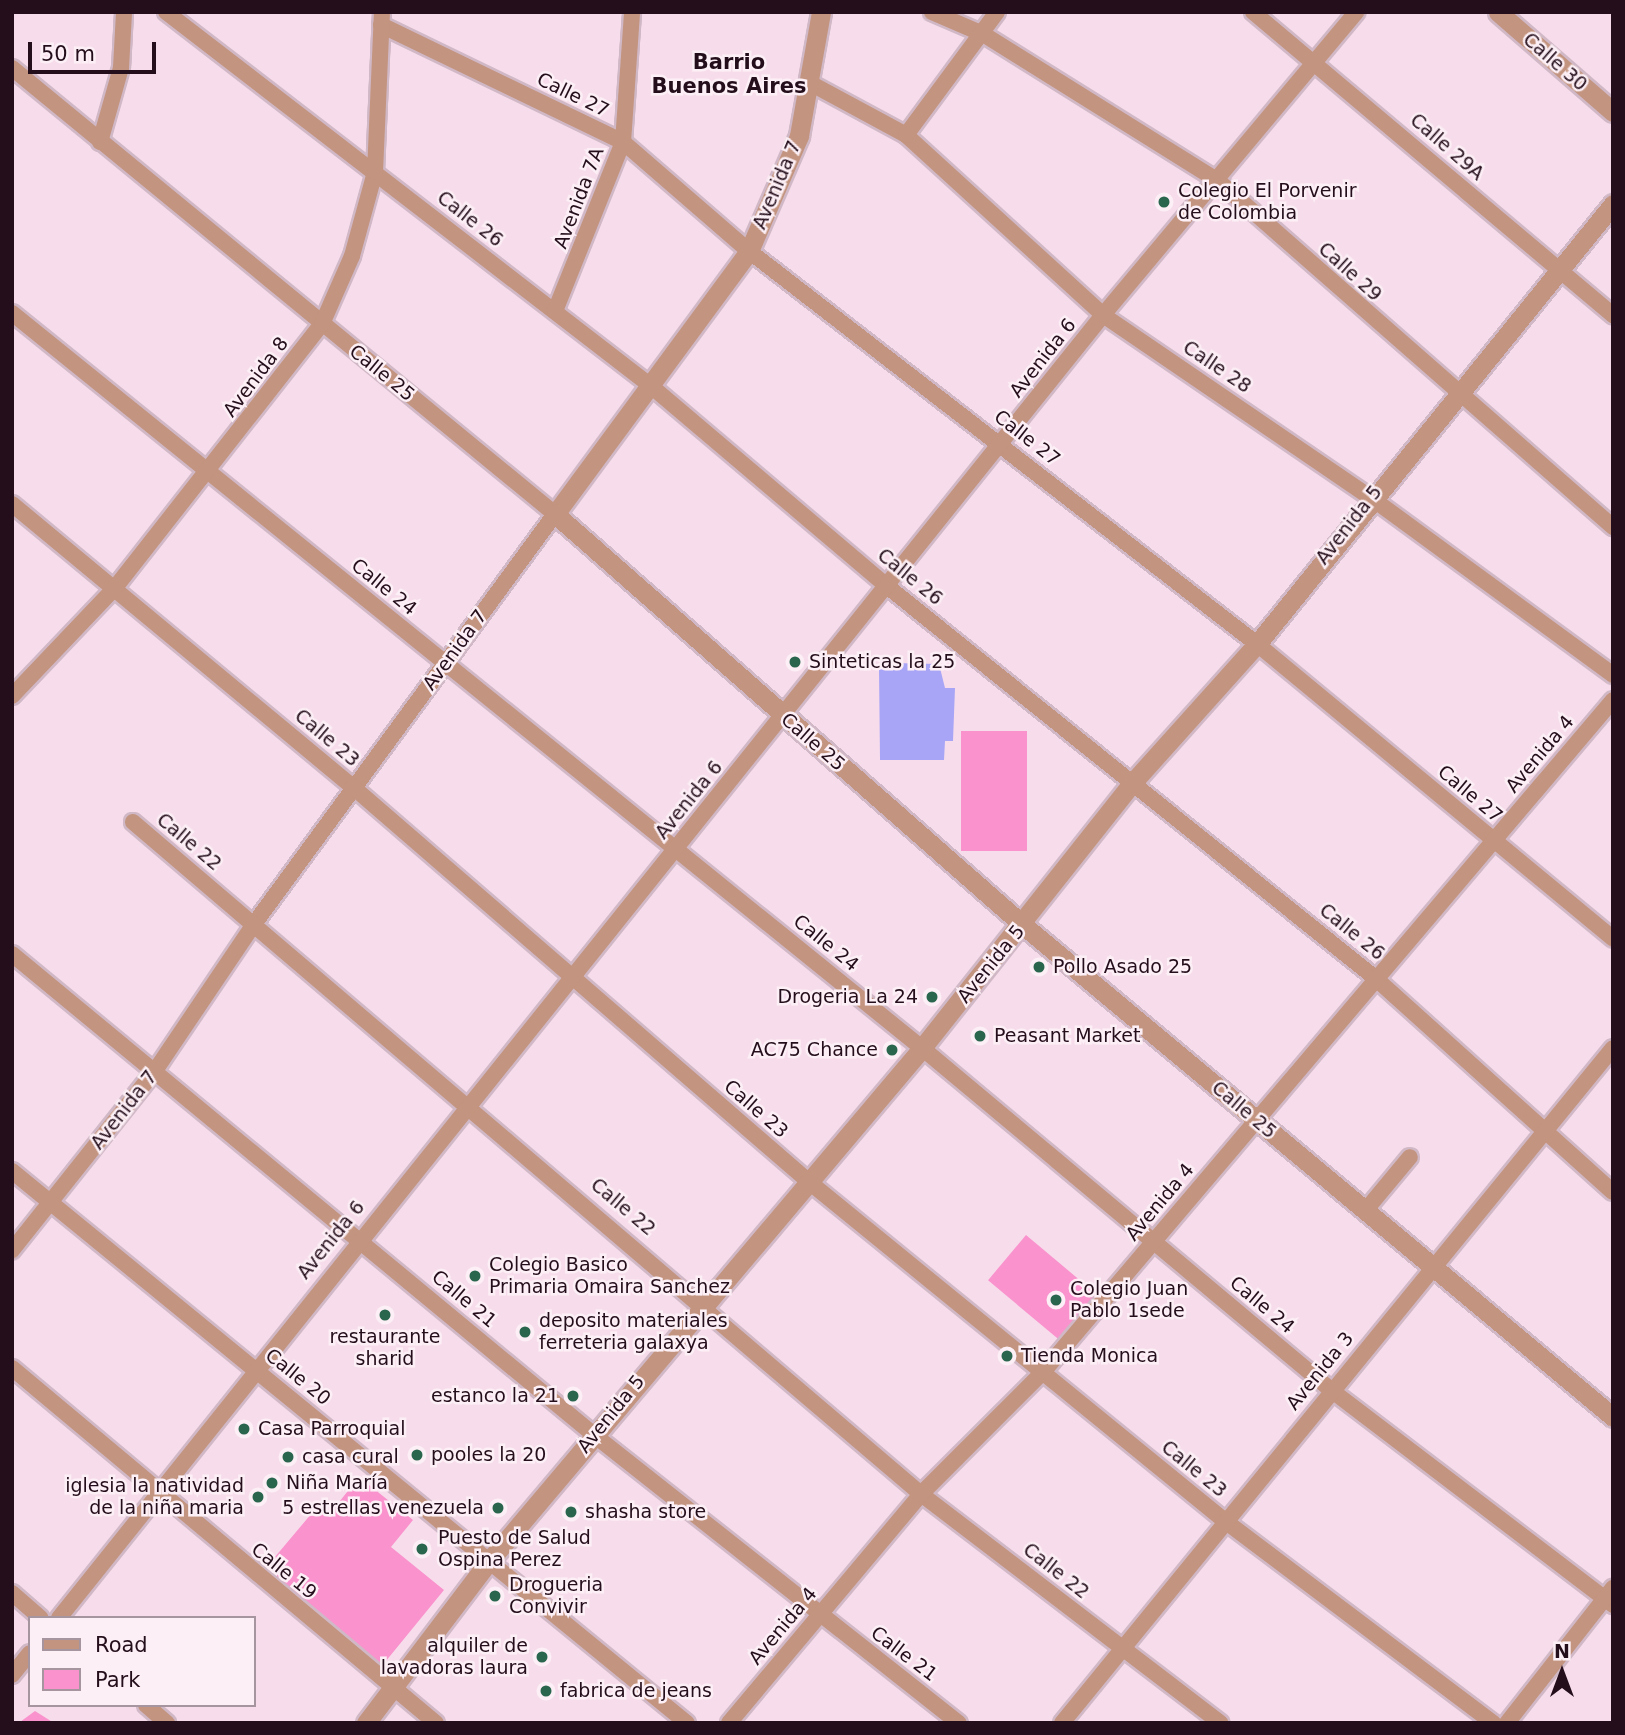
<!DOCTYPE html>
<html>
<head>
<meta charset="utf-8">
<style>
	body { margin:0 }
	#map { position:relative; width:1625px; height:1735px; overflow:hidden; background:#f7ddeb; font-family:"DejaVu Sans",sans-serif }
	div>[style] { position:absolute }
	.green>* { inset:0; background:#f992cd; transform-origin:0 0 }
	.water>* { inset:0; background:#a9a5f6 }
	.roads { filter:drop-shadow(2px 0 #d1b8c6) drop-shadow(-2px 0 #d1b8c6) drop-shadow(0 2px #d1b8c6) drop-shadow(0 -2px #d1b8c6) }
	.minor>* { height:16px; margin:-8px; padding:0 8px; transform-origin:8px; border-radius:8px; background:#c3947f }
	.tertiary>* { height:19px; margin:-9.5px; padding:0 9.5px; transform-origin:9.5px; border-radius:9.5px; background:#c3947f }
	.dots>* { width:19px; height:19px; translate:-50% -50%; box-sizing:border-box; border:4px solid #fceff5; border-radius:50% }
	span { translate:-50% -50%; white-space:nowrap; text-align:center; line-height:1.15; -webkit-text-stroke:5px #fceff5; paint-order:stroke }
	.street-label { font-size:19px; color:#240e1b }
	.poi-label { font-size:19px; color:#240e1b }
	.left { translate:0 -50%; text-align:left }
	.right { translate:-100% -50%; text-align:right }
	.neighbourhood-label { font-size:21px; color:#240e1b; font-weight:700 }
	.frame { position:absolute; inset:0; border:14px solid #240e1b; pointer-events:none }
	.legend { position:absolute; left:28px; top:1616px; width:228px; height:91px; box-sizing:border-box; background:#fceff5; border:2px solid #a6959e; margin:0; padding:9px 12px; list-style:none; font-size:21px; color:#240e1b }
	.legend li { display:flex; align-items:center; gap:14px; height:35px }
	.legend b { width:35px; border:2px solid #a6959e }
	.north { position:absolute; left:1527px; top:1637px; width:70px; height:70px; -webkit-text-stroke:5px #fceff5; paint-order:stroke; rotate:0deg; font-size:19px; font-weight:700; line-height:28px; text-align:center; color:#240e1b }
	.north::after { content:''; display:block; margin:auto; width:24px; height:32px; background:#240e1b; clip-path:polygon(50% 0,100% 100%,50% 72%,0 100%) }
	.scale { position:absolute; left:28px; top:42px; width:128px; height:32px; box-sizing:border-box; border:4px solid #240e1b; border-top:0; padding-left:9px; font-size:21px; line-height:24px; white-space:nowrap; color:#240e1b; -webkit-text-stroke:5px #fceff5; paint-order:stroke }
</style>
</head>
<body>
<div id="map">
	<div class="green">
		<div style="left:961px;top:731px;width:66px;height:120px"></div>
		<div style="left:1026px;top:1235px;width:92px;height:59px;rotate:40deg"></div>
		<div style="clip-path:polygon(359px 1477px,413px 1520px,391px 1547px,444px 1590px,381px 1667px,264px 1570px,317px 1507px,328px 1516px)"></div>
		<div style="clip-path:polygon(35px 1711px,54px 1723px,20px 1722px)"></div>
	</div>
	<div class="water">
		<div style="clip-path:polygon(893px 663px,939px 664px,945px 688px,955px 688px,953px 741px,945px 741px,944px 760px,880px 760px,879px 669px)"></div>
	</div>
	<div class="roads">
		<div class="minor">
			<div style="left:166px;top:12px;width:612px;rotate:37.64deg"></div>
			<div style="left:651px;top:386px;width:311px;rotate:40.3deg"></div>
			<div style="left:888px;top:587px;width:623px;rotate:38.75deg"></div>
			<div style="left:1374px;top:977px;width:321px;rotate:42deg"></div>
			<div style="left:932px;top:12px;width:56px;rotate:23.3deg"></div>
			<div style="left:983px;top:34px;width:276px;rotate:32deg"></div>
			<div style="left:1217px;top:180px;width:527px;rotate:41.23deg"></div>
			<div style="left:1253px;top:12px;width:471px;rotate:40.1deg"></div>
			<div style="left:381px;top:25px;width:269px;rotate:25.8deg"></div>
			<div style="left:623px;top:142px;width:167px;rotate:40.9deg"></div>
			<div style="left:749px;top:251px;width:642px;rotate:37.73deg"></div>
			<div style="left:1257px;top:644px;width:462px;rotate:39.6deg"></div>
			<div style="left:12px;top:68px;width:703px;rotate:39.4deg"></div>
			<div style="left:555px;top:514px;width:509px;rotate:126.28deg"></div>
			<div style="left:254px;top:924px;width:174px;rotate:124deg"></div>
			<div style="left:157px;top:1068px;width:233px;rotate:128.5deg"></div>
			<div style="left:810px;top:83px;width:109px;rotate:28.4deg"></div>
			<div style="left:906px;top:135px;width:267px;rotate:42.4deg"></div>
			<div style="left:1103px;top:315px;width:323px;rotate:34.3deg"></div>
			<div style="left:1370px;top:497px;width:301px;rotate:36.2deg"></div>
			<div style="left:906px;top:135px;width:153px;rotate:-53.5deg"></div>
			<div style="left:100px;top:142px;width:77px;rotate:-74.2deg"></div>
			<div style="left:121px;top:68px;width:56px;rotate:-86.9deg"></div>
			<div style="left:555px;top:311px;width:182px;rotate:-68.1deg"></div>
			<div style="left:623px;top:142px;width:130px;rotate:-86deg"></div>
			<div style="left:12px;top:313px;width:1170px;rotate:38.93deg"></div>
			<div style="left:922px;top:1048px;width:533px;rotate:39.9deg"></div>
			<div style="left:1331px;top:1390px;width:355px;rotate:37.3deg"></div>
			<div style="left:12px;top:504px;width:443px;rotate:39.7deg"></div>
			<div style="left:353px;top:787px;width:602px;rotate:40.89deg"></div>
			<div style="left:808px;top:1181px;width:538px;rotate:39.19deg"></div>
			<div style="left:1225px;top:1521px;width:336px;rotate:37deg"></div>
			<div style="left:12px;top:696px;width:148px;rotate:-46.4deg"></div>
			<div style="left:114px;top:589px;width:337px;rotate:-51.9deg"></div>
			<div style="left:322px;top:324px;width:74px;rotate:-66.2deg"></div>
			<div style="left:352px;top:256px;width:87px;rotate:-74.7deg"></div>
			<div style="left:375px;top:172px;width:160px;rotate:-87.5deg"></div>
			<div style="left:133px;top:822px;width:1036px;rotate:40.46deg"></div>
			<div style="left:921px;top:1494px;width:377px;rotate:37.4deg"></div>
			<div style="left:12px;top:954px;width:755px;rotate:39.57deg"></div>
			<div style="left:594px;top:1435px;width:465px;rotate:38.3deg"></div>
			<div style="left:12px;top:1171px;width:872px;rotate:39.28deg"></div>
			<div style="left:1365px;top:1211px;width:70px;rotate:-50.2deg"></div>
			<div style="left:12px;top:1368px;width:553px;rotate:39.94deg"></div>
			<div style="left:12px;top:1593px;width:38px;rotate:41deg"></div>
			<div style="left:59px;top:1618px;width:1670px;rotate:-51.3deg"></div>
			<div style="left:1103px;top:315px;width:395px;rotate:-50.1deg"></div>
			<div style="left:12px;top:1675px;width:28px;rotate:-51deg"></div>
			<div style="left:146px;top:1705px;width:28px;rotate:41deg"></div>
			<div style="left:729px;top:1723px;width:299px;rotate:-50deg"></div>
			<div style="left:921px;top:1494px;width:173px;rotate:-45deg"></div>
			<div style="left:1043px;top:1372px;width:881px;rotate:-49.69deg"></div>
			<div style="left:1062px;top:1723px;width:871px;rotate:-50.78deg"></div>
			<div style="left:1507px;top:1723px;width:172px;rotate:-51.9deg"></div>
		</div>
		<div class="tertiary">
			<div style="left:821px;top:12px;width:126px;rotate:100.1deg"></div>
			<div style="left:799px;top:136px;width:125px;rotate:113.5deg"></div>
			<div style="left:749px;top:251px;width:327px;rotate:126.4deg"></div>
			<div style="left:555px;top:514px;width:623px;rotate:41.29deg"></div>
			<div style="left:1023px;top:925px;width:768px;rotate:39.82deg"></div>
			<div style="left:1498px;top:12px;width:152px;rotate:41deg"></div>
			<div style="left:366px;top:1723px;width:203px;rotate:-52.8deg"></div>
			<div style="left:489px;top:1561px;width:671px;rotate:-49.83deg"></div>
			<div style="left:922px;top:1048px;width:340px;rotate:-51.6deg"></div>
			<div style="left:1133px;top:782px;width:186px;rotate:-48.1deg"></div>
			<div style="left:1257px;top:644px;width:566px;rotate:-51.02deg"></div>
		</div>
	</div>
	<div class="dots">
		<div style="left:1164px;top:202px;background:#2a654e"></div>
		<div style="left:795px;top:662px;background:#2a654e"></div>
		<div style="left:1039px;top:967px;background:#2a654e"></div>
		<div style="left:932px;top:997px;background:#2a654e"></div>
		<div style="left:980px;top:1036px;background:#2a654e"></div>
		<div style="left:892px;top:1050px;background:#2a654e"></div>
		<div style="left:475px;top:1276px;background:#2a654e"></div>
		<div style="left:1056px;top:1300px;background:#2a654e"></div>
		<div style="left:385px;top:1315px;background:#2a654e"></div>
		<div style="left:525px;top:1332px;background:#2a654e"></div>
		<div style="left:1007px;top:1356px;background:#2a654e"></div>
		<div style="left:573px;top:1396px;background:#2a654e"></div>
		<div style="left:244px;top:1429px;background:#2a654e"></div>
		<div style="left:417px;top:1455px;background:#2a654e"></div>
		<div style="left:288px;top:1457px;background:#2a654e"></div>
		<div style="left:272px;top:1483px;background:#2a654e"></div>
		<div style="left:258px;top:1497px;background:#2a654e"></div>
		<div style="left:498px;top:1508px;background:#2a654e"></div>
		<div style="left:571px;top:1512px;background:#2a654e"></div>
		<div style="left:422px;top:1549px;background:#2a654e"></div>
		<div style="left:495px;top:1596px;background:#2a654e"></div>
		<div style="left:542px;top:1657px;background:#2a654e"></div>
		<div style="left:546px;top:1691px;background:#2a654e"></div>
	</div>
	<div class="street-label">
		<span style="left:1555px;top:62px;rotate:41deg">Calle 30</span>
		<span style="left:573px;top:95px;rotate:26deg">Calle 27</span>
		<span style="left:1447px;top:147px;rotate:41deg">Calle 29A</span>
		<span style="left:777px;top:185px;rotate:-67deg">Avenida 7</span>
		<span style="left:579px;top:198px;rotate:-69deg">Avenida 7A</span>
		<span style="left:470px;top:219px;rotate:38deg">Calle 26</span>
		<span style="left:1350px;top:272px;rotate:42deg">Calle 29</span>
		<span style="left:1043px;top:358px;rotate:-52deg">Avenida 6</span>
		<span style="left:1217px;top:367px;rotate:34deg">Calle 28</span>
		<span style="left:382px;top:373px;rotate:39deg">Calle 25</span>
		<span style="left:256px;top:377px;rotate:-53deg">Avenida 8</span>
		<span style="left:1027px;top:438px;rotate:38deg">Calle 27</span>
		<span style="left:1349px;top:525px;rotate:-52deg">Avenida 5</span>
		<span style="left:910px;top:577px;rotate:39deg">Calle 26</span>
		<span style="left:384px;top:587px;rotate:39deg">Calle 24</span>
		<span style="left:455px;top:650px;rotate:-54deg">Avenida 7</span>
		<span style="left:327px;top:738px;rotate:40deg">Calle 23</span>
		<span style="left:813px;top:742px;rotate:41deg">Calle 25</span>
		<span style="left:1540px;top:754px;rotate:-50deg">Avenida 4</span>
		<span style="left:1470px;top:794px;rotate:40deg">Calle 27</span>
		<span style="left:689px;top:800px;rotate:-51deg">Avenida 6</span>
		<span style="left:189px;top:842px;rotate:40deg">Calle 22</span>
		<span style="left:1352px;top:932px;rotate:39deg">Calle 26</span>
		<span style="left:826px;top:943px;rotate:39deg">Calle 24</span>
		<span style="left:991px;top:964px;rotate:-51deg">Avenida 5</span>
		<span style="left:756px;top:1109px;rotate:41deg">Calle 23</span>
		<span style="left:124px;top:1110px;rotate:-52deg">Avenida 7</span>
		<span style="left:1244px;top:1110px;rotate:40deg">Calle 25</span>
		<span style="left:1160px;top:1202px;rotate:-50deg">Avenida 4</span>
		<span style="left:623px;top:1207px;rotate:40deg">Calle 22</span>
		<span style="left:331px;top:1240px;rotate:-51deg">Avenida 6</span>
		<span style="left:464px;top:1299px;rotate:40deg">Calle 21</span>
		<span style="left:1262px;top:1305px;rotate:40deg">Calle 24</span>
		<span style="left:1320px;top:1371px;rotate:-51deg">Avenida 3</span>
		<span style="left:298px;top:1377px;rotate:39deg">Calle 20</span>
		<span style="left:611px;top:1414px;rotate:-51deg">Avenida 5</span>
		<span style="left:1194px;top:1469px;rotate:39deg">Calle 23</span>
		<span style="left:284px;top:1571px;rotate:39deg">Calle 19</span>
		<span style="left:1056px;top:1571px;rotate:38deg">Calle 22</span>
		<span style="left:783px;top:1626px;rotate:-50deg">Avenida 4</span>
		<span style="left:904px;top:1654px;rotate:37deg">Calle 21</span>
	</div>
	<div class="poi-label">
		<span class="left" style="left:1178px;top:202px">Colegio El Porvenir<br>de Colombia</span>
		<span class="left" style="left:809px;top:662px">Sinteticas la 25</span>
		<span class="left" style="left:1053px;top:967px">Pollo Asado 25</span>
		<span class="right" style="left:918px;top:997px">Drogeria La 24</span>
		<span class="left" style="left:994px;top:1036px">Peasant Market</span>
		<span class="right" style="left:878px;top:1050px">AC75 Chance</span>
		<span class="left" style="left:489px;top:1276px">Colegio Basico<br>Primaria Omaira Sanchez</span>
		<span class="left" style="left:1070px;top:1300px">Colegio Juan<br>Pablo 1sede</span>
		<span class="left" style="left:539px;top:1332px">deposito materiales<br>ferreteria galaxya</span>
		<span style="left:385px;top:1348px">restaurante<br>sharid</span>
		<span class="left" style="left:1021px;top:1356px">Tienda Monica</span>
		<span class="right" style="left:559px;top:1396px">estanco la 21</span>
		<span class="left" style="left:258px;top:1429px">Casa Parroquial</span>
		<span class="left" style="left:431px;top:1455px">pooles la 20</span>
		<span class="left" style="left:302px;top:1457px">casa cural</span>
		<span class="left" style="left:286px;top:1483px">Niña María</span>
		<span class="right" style="left:244px;top:1497px">iglesia la natividad<br>de la niña maria</span>
		<span class="right" style="left:484px;top:1508px">5 estrellas venezuela</span>
		<span class="left" style="left:585px;top:1512px">shasha store</span>
		<span class="left" style="left:438px;top:1549px">Puesto de Salud<br>Ospina Perez</span>
		<span class="left" style="left:509px;top:1596px">Drogueria<br>Convivir</span>
		<span class="right" style="left:528px;top:1657px">alquiler de<br>lavadoras laura</span>
		<span class="left" style="left:560px;top:1691px">fabrica de jeans</span>
	</div>
	<div class="neighbourhood-label">
		<span style="left:729px;top:74px">Barrio<br>Buenos Aires</span>
	</div>
	<div class="frame"></div>
	<ul class="legend">
	<li><b style="height:9px;background:#c3947f"></b>Road</li>
	<li><b style="height:19px;background:#f992cd"></b>Park</li>
	</ul>
	<div class="north">N</div>
	<div class="scale">50 m</div>
</div>
</body>
</html>
